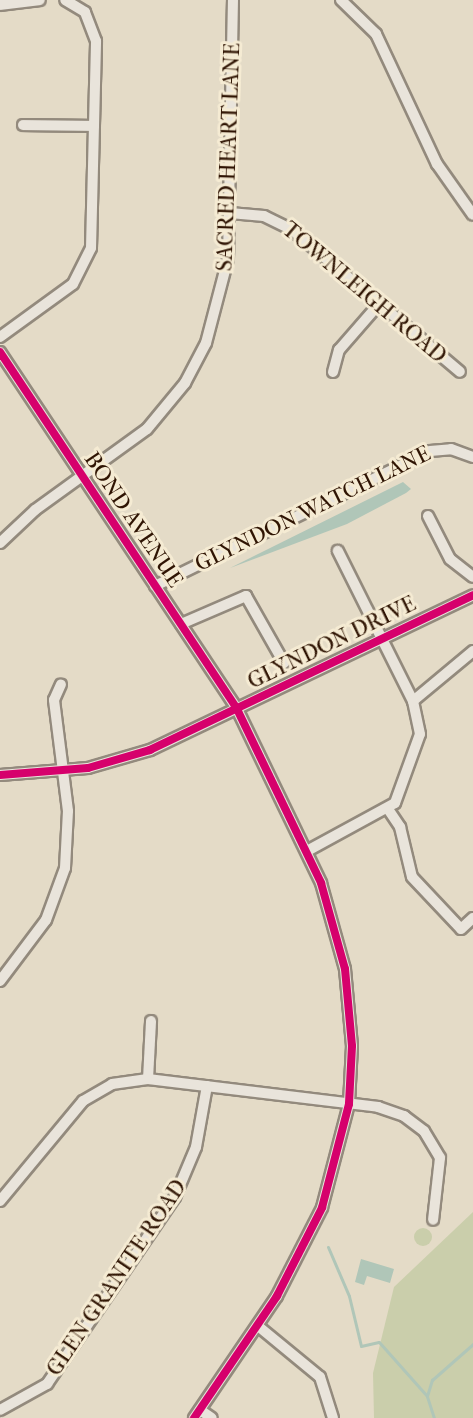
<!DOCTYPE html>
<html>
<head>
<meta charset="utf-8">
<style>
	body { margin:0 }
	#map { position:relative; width:473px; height:1418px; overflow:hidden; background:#e4dbc7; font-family:"IM FELL French Canon",serif }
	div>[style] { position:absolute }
	.green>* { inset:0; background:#caceab }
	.round { border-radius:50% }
	.water>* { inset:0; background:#b0c6b8 }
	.stream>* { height:3px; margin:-1.5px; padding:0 1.5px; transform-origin:1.5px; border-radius:1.5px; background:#b0c6b8 }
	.roads { filter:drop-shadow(2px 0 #938a7d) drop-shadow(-2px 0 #938a7d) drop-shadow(0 2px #938a7d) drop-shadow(0 -2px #938a7d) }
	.minor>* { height:10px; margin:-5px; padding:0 5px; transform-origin:5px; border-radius:5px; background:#e9e4db }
	.cycleway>* { height:8px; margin:-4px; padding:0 4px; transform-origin:4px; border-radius:4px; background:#d6006c }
	span { translate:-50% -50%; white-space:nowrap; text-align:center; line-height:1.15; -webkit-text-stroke:6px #f5ebd3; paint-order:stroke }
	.street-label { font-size:22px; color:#2f1403 }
</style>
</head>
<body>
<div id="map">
	<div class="green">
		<div style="clip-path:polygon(473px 1212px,473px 1418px,374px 1418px,373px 1373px,394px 1287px)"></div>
		<div class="round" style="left:414px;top:1228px;width:18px;height:18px"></div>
	</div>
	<div class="water">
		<div style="clip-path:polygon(403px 482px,411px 489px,406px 493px,347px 524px,230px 568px)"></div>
		<div style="clip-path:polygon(361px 1259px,394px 1269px,390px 1283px,367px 1276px,364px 1285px,355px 1282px)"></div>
	</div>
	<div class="stream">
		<div style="left:328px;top:1247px;width:53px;rotate:66.8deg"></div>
		<div style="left:349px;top:1296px;width:51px;rotate:76.5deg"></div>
		<div style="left:361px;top:1346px;width:18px;rotate:-13deg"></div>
		<div style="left:379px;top:1342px;width:72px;rotate:48.4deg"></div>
		<div style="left:434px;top:1418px;width:23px;rotate:-108deg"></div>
		<div style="left:427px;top:1396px;width:17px;rotate:-73deg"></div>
		<div style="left:432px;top:1380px;width:55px;rotate:-41.3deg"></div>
	</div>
	<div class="roads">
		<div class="minor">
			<div style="left:341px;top:0;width:49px;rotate:44.2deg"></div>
			<div style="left:376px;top:34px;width:144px;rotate:64.9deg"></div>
			<div style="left:437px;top:164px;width:62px;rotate:54.8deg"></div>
			<div style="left:0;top:5px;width:40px;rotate:-7.1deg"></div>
			<div style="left:23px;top:125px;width:71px;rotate:0.8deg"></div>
			<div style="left:230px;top:213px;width:34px;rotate:5deg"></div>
			<div style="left:264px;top:216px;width:30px;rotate:26deg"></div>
			<div style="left:291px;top:229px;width:221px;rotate:40.2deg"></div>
			<div style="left:0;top:337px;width:90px;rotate:-36deg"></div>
			<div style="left:73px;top:284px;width:40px;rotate:-63.4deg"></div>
			<div style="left:91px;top:248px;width:207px;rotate:-88.6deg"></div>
			<div style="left:96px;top:41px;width:31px;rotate:-111deg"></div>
			<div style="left:85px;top:12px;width:23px;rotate:-149deg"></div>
			<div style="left:0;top:352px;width:429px;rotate:56.4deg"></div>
			<div style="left:237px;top:709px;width:193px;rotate:64.2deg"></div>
			<div style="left:321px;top:883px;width:89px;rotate:74.4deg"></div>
			<div style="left:345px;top:969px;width:77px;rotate:84.8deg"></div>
			<div style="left:352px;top:1046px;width:58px;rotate:93deg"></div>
			<div style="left:349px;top:1104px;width:107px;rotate:104.6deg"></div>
			<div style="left:322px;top:1208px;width:99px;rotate:117.1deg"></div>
			<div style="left:277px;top:1296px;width:148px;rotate:124.2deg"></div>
			<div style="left:333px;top:372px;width:23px;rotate:-75deg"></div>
			<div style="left:339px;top:350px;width:61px;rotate:-49deg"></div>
			<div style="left:428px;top:516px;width:48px;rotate:62.9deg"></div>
			<div style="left:450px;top:559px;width:29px;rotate:38deg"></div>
			<div style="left:0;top:543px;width:48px;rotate:-43.3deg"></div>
			<div style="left:35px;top:510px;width:138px;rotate:-35.9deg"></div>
			<div style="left:147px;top:429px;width:60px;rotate:-50.4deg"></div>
			<div style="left:185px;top:383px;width:45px;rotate:-62.3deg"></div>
			<div style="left:206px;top:343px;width:87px;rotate:-75.3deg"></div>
			<div style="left:228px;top:259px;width:259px;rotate:-88.9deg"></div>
			<div style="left:155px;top:586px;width:306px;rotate:-26.1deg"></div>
			<div style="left:430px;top:451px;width:21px;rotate:-5deg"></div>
			<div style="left:451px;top:449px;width:23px;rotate:20deg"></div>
			<div style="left:181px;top:624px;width:71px;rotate:-23.3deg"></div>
			<div style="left:246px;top:596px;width:77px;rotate:60.4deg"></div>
			<div style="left:413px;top:701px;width:78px;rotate:-39.8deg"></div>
			<div style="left:0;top:775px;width:88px;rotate:-4.5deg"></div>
			<div style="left:88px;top:768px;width:65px;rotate:-16.2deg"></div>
			<div style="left:150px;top:750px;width:358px;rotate:-25.6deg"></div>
			<div style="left:388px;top:809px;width:22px;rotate:56deg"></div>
			<div style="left:400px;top:827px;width:51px;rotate:76.5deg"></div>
			<div style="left:412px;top:877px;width:71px;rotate:46.7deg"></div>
			<div style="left:461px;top:929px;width:16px;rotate:-43deg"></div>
			<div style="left:307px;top:851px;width:100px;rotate:-28.6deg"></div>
			<div style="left:395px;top:803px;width:73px;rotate:-70.1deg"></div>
			<div style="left:420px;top:734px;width:34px;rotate:-102deg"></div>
			<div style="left:413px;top:701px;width:168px;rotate:-116.6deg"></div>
			<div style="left:0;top:981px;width:76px;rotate:-53deg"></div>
			<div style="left:46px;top:920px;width:55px;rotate:-69.9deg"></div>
			<div style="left:65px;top:868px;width:57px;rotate:-87deg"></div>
			<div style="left:68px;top:811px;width:112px;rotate:-97.2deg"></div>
			<div style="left:54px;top:700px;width:17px;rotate:-66deg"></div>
			<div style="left:148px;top:1079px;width:58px;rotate:-87deg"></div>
			<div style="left:0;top:1201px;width:130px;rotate:-50.3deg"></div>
			<div style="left:83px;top:1101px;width:34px;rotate:-30deg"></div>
			<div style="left:112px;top:1084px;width:36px;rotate:-8deg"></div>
			<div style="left:148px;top:1079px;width:232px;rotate:6.9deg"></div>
			<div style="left:378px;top:1107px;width:28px;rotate:19deg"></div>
			<div style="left:404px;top:1116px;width:25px;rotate:37deg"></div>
			<div style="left:424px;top:1131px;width:31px;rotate:59deg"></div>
			<div style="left:440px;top:1158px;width:62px;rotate:96.4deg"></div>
			<div style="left:258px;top:1326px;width:80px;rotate:39.4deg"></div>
			<div style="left:320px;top:1377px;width:43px;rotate:72.4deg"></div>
			<div style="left:0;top:1410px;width:54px;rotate:-29deg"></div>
			<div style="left:47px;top:1384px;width:227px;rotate:-55.6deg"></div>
			<div style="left:175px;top:1197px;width:54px;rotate:-67.2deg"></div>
			<div style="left:196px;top:1147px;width:62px;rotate:-79.8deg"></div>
			<div style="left:200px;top:1410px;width:14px;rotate:34deg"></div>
		</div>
	</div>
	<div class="cycleway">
		<div style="left:0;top:352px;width:429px;rotate:56.4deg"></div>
		<div style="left:237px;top:709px;width:193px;rotate:64.2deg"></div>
		<div style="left:321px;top:883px;width:89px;rotate:74.4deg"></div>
		<div style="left:345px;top:969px;width:77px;rotate:84.8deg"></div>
		<div style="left:352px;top:1046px;width:58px;rotate:93deg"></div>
		<div style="left:349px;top:1104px;width:107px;rotate:104.6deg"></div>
		<div style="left:322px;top:1208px;width:99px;rotate:117.1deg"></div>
		<div style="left:277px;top:1296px;width:148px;rotate:124.2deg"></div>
		<div style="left:0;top:775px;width:88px;rotate:-4.5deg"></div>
		<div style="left:88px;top:768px;width:65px;rotate:-16.2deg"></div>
		<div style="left:150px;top:750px;width:358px;rotate:-25.6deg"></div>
	</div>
	<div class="street-label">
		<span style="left:229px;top:157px;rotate:-88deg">SACRED HEART LANE</span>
		<span style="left:364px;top:293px;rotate:40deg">TOWNLEIGH ROAD</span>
		<span style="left:313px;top:509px;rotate:-26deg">GLYNDON WATCH LANE</span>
		<span style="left:133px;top:520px;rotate:56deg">BOND AVENUE</span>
		<span style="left:332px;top:643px;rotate:-26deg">GLYNDON DRIVE</span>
		<span style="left:117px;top:1278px;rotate:-56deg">GLEN GRANITE ROAD</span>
	</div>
</div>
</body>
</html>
